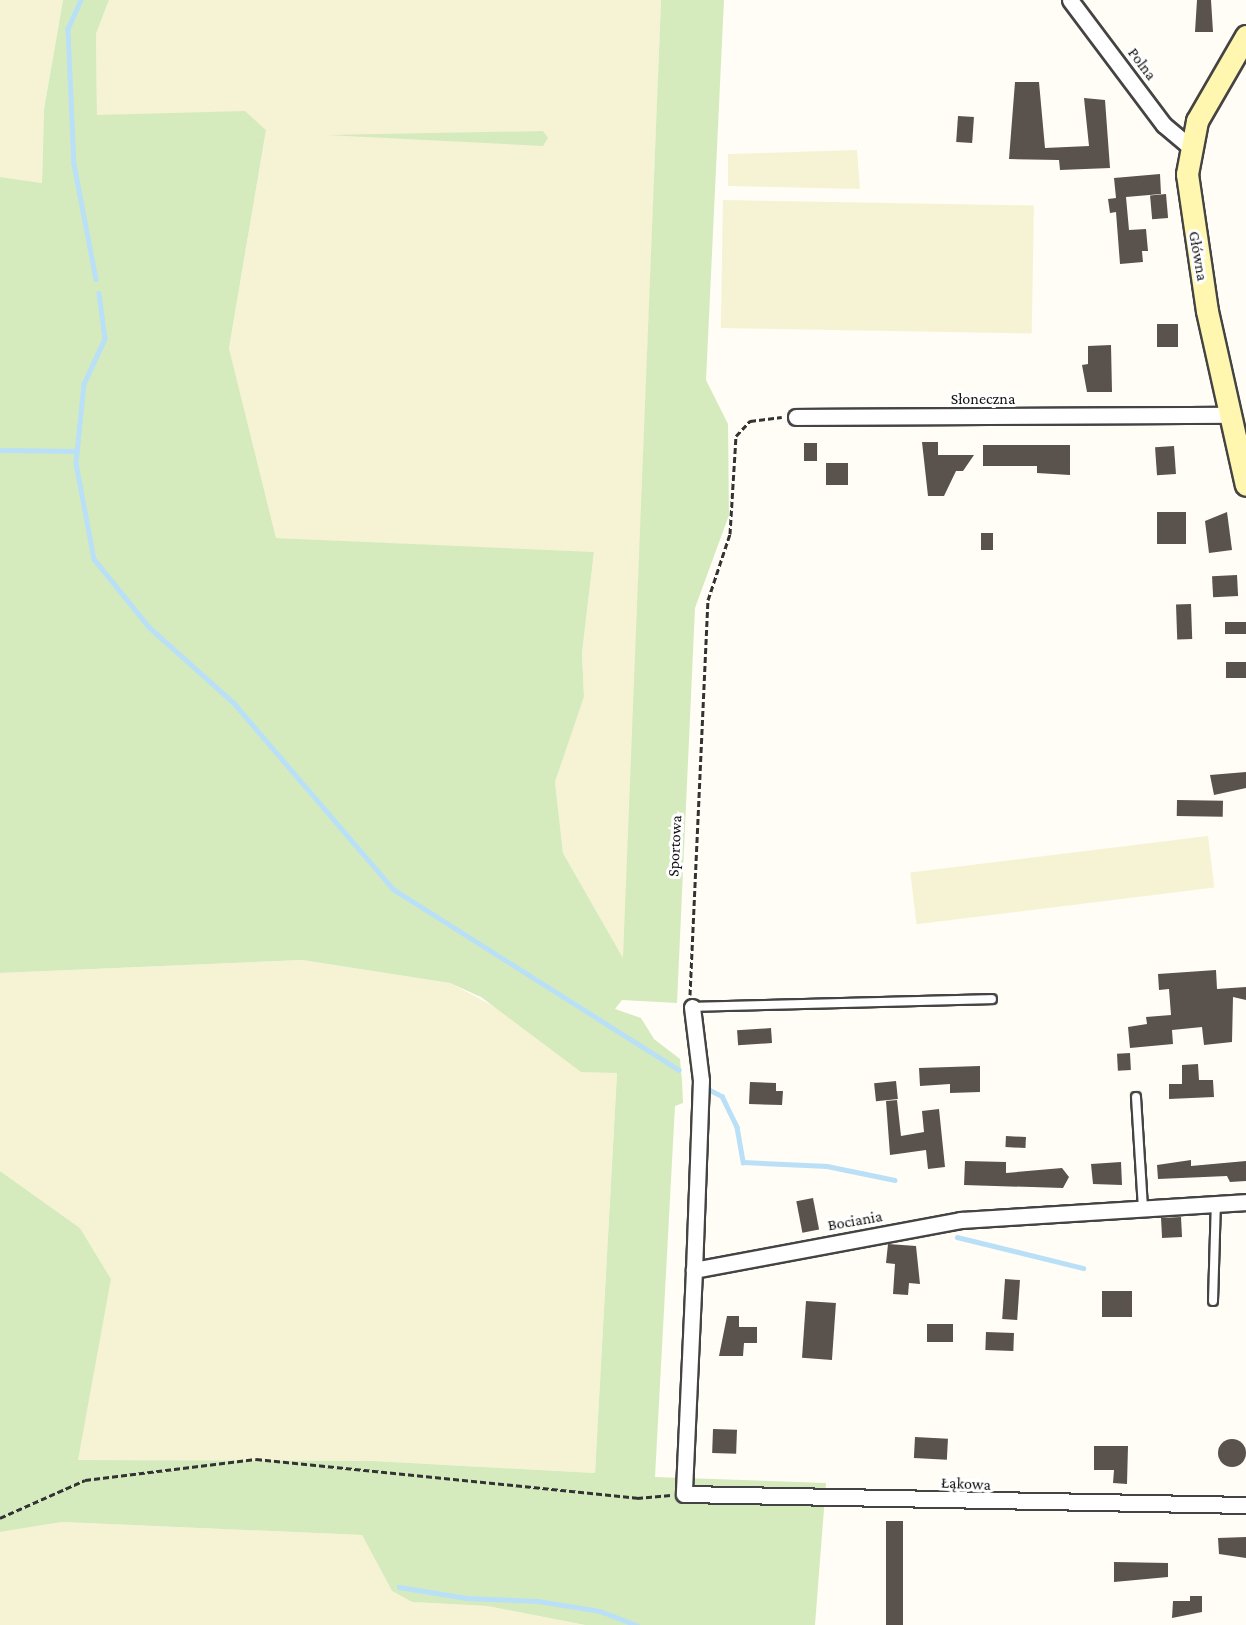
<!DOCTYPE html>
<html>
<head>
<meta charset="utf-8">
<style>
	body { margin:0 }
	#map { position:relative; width:1246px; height:1625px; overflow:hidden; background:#fffdf5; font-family:"Crimson Pro",serif }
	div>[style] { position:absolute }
	.farmland>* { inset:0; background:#f6f3d4; transform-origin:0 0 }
	.green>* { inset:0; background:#d5ebbd }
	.stream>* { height:4.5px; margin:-2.25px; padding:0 2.25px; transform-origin:2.25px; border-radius:2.25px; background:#b9e0f7 }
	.building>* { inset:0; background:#5a524d; transform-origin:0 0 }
	.round { border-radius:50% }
	.path>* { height:3px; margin-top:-1.5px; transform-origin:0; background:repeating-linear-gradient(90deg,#333 0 6px,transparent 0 9px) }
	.roads { filter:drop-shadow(2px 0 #444) drop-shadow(-2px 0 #444) drop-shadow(0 2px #444) drop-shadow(0 -2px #444) }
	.lane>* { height:8px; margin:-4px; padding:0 4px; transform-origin:4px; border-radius:4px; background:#fff }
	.street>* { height:15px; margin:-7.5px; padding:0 7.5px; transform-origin:7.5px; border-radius:7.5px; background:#fff }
	.secondary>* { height:21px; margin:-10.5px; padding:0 10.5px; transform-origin:10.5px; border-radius:10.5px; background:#fff6b0 }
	span { translate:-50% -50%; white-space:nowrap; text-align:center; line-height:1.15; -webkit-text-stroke:6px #fff; paint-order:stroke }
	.street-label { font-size:16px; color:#111 }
</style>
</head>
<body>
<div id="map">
	<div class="farmland">
		<div style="clip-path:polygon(0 0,63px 0,44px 109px,42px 183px,0 177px)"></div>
		<div style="clip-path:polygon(109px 0,661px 0,624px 960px,563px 853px,555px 782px,584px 697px,582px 653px,594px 553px,276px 538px,229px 348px,266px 130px,163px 115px,97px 115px,96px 34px)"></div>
		<div style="clip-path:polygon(857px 150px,860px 189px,728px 186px,728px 154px)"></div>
		<div style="left:723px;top:200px;width:311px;height:128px;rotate:1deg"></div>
		<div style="left:1208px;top:836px;width:52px;height:300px;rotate:83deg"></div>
		<div style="clip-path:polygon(302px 960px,450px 983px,617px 1072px,595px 1473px,374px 1461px,77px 1460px,111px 1279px,80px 1228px,0 1171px,0 973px)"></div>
		<div style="clip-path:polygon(62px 1522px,362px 1535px,392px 1591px,412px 1602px,487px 1606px,585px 1625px,0 1625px,0 1532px)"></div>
	</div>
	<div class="green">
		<div style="clip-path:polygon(63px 0,109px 0,96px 34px,97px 115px,245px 111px,266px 130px,229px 348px,276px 538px,594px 552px,582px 653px,584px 697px,555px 782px,563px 853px,623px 958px,661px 0,724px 0,706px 380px,728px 424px,729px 515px,695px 608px,677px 1003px,622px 1000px,615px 1009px,641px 1018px,654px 1039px,680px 1059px,682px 1081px,683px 1103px,675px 1106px,655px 1477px,826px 1483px,815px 1625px,585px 1625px,487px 1606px,412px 1602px,392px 1591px,362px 1535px,62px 1522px,0 1532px,0 1171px,80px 1228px,111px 1279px,78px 1460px,374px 1461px,595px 1473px,617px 1073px,581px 1072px,481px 997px,450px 983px,302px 960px,0 973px,0 177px,42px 183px,44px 109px)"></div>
		<div style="clip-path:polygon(543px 131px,548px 138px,543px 146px,326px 135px)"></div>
	</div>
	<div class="stream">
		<div style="left:81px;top:0;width:32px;rotate:114deg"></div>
		<div style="left:68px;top:29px;width:135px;rotate:87.5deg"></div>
		<div style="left:74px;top:164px;width:117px;rotate:79.2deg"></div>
		<div style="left:99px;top:293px;width:46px;rotate:82.6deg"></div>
		<div style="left:105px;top:339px;width:50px;rotate:115deg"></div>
		<div style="left:84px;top:384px;width:79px;rotate:95.8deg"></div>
		<div style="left:76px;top:463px;width:98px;rotate:79.4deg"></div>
		<div style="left:94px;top:559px;width:87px;rotate:51deg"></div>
		<div style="left:149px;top:627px;width:113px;rotate:41.8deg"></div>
		<div style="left:233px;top:702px;width:246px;rotate:49.4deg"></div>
		<div style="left:393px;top:889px;width:338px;rotate:32.3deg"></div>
		<div style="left:0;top:450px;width:77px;rotate:0.7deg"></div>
		<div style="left:706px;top:1088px;width:18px;rotate:27deg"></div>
		<div style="left:722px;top:1096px;width:34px;rotate:64deg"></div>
		<div style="left:737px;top:1127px;width:36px;rotate:80deg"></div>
		<div style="left:743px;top:1162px;width:84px;rotate:2.7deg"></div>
		<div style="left:827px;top:1166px;width:69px;rotate:11.6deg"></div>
		<div style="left:957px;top:1237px;width:130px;rotate:13.8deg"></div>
		<div style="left:399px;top:1587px;width:68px;rotate:9.3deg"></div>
		<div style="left:466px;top:1598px;width:72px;rotate:2.4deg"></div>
		<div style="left:538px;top:1601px;width:63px;rotate:9.2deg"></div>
		<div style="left:600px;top:1611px;width:40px;rotate:21deg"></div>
	</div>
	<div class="building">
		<div style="clip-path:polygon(1197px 0,1211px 0,1213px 32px,1195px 32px)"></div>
		<div style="clip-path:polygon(1015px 82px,1039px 82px,1045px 148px,1089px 146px,1084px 98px,1105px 100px,1110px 168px,1060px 170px,1059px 160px,1009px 159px)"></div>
		<div style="left:958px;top:116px;width:16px;height:26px;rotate:4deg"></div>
		<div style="clip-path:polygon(1160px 174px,1161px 194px,1126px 197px,1129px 230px,1146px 229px,1148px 251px,1142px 251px,1143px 262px,1120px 264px,1116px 212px,1110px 213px,1108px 199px,1116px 198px,1114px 178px)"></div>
		<div style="left:1166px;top:194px;width:24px;height:16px;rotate:85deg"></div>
		<div style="left:1157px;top:324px;width:21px;height:23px"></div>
		<div style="clip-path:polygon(1111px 345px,1112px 392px,1087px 392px,1082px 365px,1088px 364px,1088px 346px)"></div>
		<div style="clip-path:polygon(922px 442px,938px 442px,938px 455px,974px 455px,963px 471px,956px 471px,944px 496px,928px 496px)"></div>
		<div style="left:804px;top:443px;width:13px;height:18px"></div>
		<div style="clip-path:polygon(983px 445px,1070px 445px,1070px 475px,1037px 473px,1037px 466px,983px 466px)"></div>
		<div style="left:1174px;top:446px;width:28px;height:19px;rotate:86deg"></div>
		<div style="left:826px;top:463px;width:22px;height:22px"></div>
		<div style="left:1157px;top:512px;width:29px;height:32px"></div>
		<div style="clip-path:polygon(1227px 512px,1232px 550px,1209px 553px,1205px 521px)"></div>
		<div style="left:981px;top:533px;width:12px;height:17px"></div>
		<div style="left:1237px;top:575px;width:21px;height:25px;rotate:87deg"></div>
		<div style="left:1191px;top:604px;width:35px;height:15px;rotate:88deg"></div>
		<div style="left:1246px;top:622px;width:12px;height:21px;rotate:90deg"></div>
		<div style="left:1246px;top:662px;width:16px;height:20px;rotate:90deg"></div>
		<div style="clip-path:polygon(1246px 772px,1246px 788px,1214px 795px,1210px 775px)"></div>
		<div style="left:1177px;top:800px;width:46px;height:16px;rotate:1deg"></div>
		<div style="clip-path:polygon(1216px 970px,1217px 989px,1246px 987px,1246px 1000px,1233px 997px,1232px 1042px,1204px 1045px,1202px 1027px,1172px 1030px,1173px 1044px,1130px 1048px,1128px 1027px,1147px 1024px,1146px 1017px,1171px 1015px,1169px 989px,1159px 990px,1158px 974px)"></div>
		<div style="left:771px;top:1028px;width:15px;height:34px;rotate:86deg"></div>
		<div style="left:1130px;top:1053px;width:17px;height:13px;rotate:87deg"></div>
		<div style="clip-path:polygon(1198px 1064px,1199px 1080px,1213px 1080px,1214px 1097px,1169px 1099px,1169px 1084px,1182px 1084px,1182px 1065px)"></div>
		<div style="clip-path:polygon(980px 1066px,980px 1092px,950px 1093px,950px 1084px,920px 1086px,919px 1068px)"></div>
		<div style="left:896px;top:1081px;width:18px;height:22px;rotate:84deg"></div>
		<div style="clip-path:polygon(750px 1082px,776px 1083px,776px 1091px,783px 1091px,782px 1105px,749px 1104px)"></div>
		<div style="clip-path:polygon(897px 1100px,901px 1136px,924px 1132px,922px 1111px,939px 1109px,945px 1167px,928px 1169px,926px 1150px,890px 1155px,886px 1101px)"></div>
		<div style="left:1006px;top:1136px;width:20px;height:11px;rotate:3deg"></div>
		<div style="clip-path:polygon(1191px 1160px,1191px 1166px,1246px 1161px,1246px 1181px,1230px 1182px,1227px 1176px,1158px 1179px,1157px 1165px)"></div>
		<div style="clip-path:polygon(965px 1161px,1006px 1162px,1006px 1173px,1062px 1168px,1069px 1177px,1063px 1188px,964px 1185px)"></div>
		<div style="clip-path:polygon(1121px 1162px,1122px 1185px,1093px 1184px,1091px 1164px)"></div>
		<div style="left:813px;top:1198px;width:32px;height:17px;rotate:79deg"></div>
		<div style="left:1181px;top:1217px;width:20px;height:20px;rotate:87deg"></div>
		<div style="clip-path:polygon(888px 1244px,916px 1246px,920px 1284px,909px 1283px,908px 1295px,893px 1294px,895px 1264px,886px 1263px)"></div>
		<div style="left:1005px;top:1279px;width:15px;height:40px;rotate:4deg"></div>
		<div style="left:1102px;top:1291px;width:30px;height:26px"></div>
		<div style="left:806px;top:1301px;width:30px;height:57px;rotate:4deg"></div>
		<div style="clip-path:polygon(727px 1316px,739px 1316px,739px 1327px,757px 1327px,757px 1343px,744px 1343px,743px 1356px,719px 1356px)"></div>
		<div style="left:927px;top:1324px;width:26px;height:18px"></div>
		<div style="left:986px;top:1332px;width:28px;height:18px;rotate:2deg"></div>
		<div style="left:713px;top:1429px;width:24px;height:24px;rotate:2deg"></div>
		<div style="left:915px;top:1437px;width:33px;height:21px;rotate:3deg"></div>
		<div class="round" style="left:1218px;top:1439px;width:28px;height:28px"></div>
		<div style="clip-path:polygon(1094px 1446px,1128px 1446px,1127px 1484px,1113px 1483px,1114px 1470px,1094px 1470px)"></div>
		<div style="left:886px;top:1521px;width:17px;height:104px"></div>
		<div style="clip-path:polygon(1246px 1537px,1246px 1558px,1219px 1554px,1218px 1538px)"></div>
		<div style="clip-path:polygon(1114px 1562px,1168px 1563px,1168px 1577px,1114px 1582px)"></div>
		<div style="clip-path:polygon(1190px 1596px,1202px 1596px,1202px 1612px,1172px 1618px,1173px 1601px,1190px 1601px)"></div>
	</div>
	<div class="path">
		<div style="left:690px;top:995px;width:395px;rotate:-87.4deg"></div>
		<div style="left:708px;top:600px;width:70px;rotate:-71.6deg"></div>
		<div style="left:730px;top:534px;width:98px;rotate:-86.5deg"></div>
		<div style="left:736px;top:436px;width:21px;rotate:-47deg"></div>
		<div style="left:750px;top:421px;width:32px;rotate:-7deg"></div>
		<div style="left:0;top:1518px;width:93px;rotate:-24.1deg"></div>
		<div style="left:85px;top:1480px;width:172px;rotate:-7deg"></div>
		<div style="left:256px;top:1459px;width:383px;rotate:5.8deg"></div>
		<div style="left:637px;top:1498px;width:34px;rotate:-5deg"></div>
	</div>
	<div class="roads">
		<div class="lane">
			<div style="left:692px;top:1007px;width:300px;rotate:-1.5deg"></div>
			<div style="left:1136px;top:1097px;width:112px;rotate:86.4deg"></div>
			<div style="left:1213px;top:1301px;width:99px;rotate:-88.3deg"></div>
		</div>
		<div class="street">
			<div style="left:1070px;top:0;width:156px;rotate:53.1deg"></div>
			<div style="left:1164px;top:125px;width:33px;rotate:40deg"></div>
			<div style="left:796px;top:417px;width:433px;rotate:-0.3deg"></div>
			<div style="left:692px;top:1007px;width:74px;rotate:83deg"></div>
			<div style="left:701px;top:1080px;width:190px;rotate:92.1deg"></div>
			<div style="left:1246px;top:1202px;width:286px;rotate:176.4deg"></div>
			<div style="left:961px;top:1220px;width:272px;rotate:169.4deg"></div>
			<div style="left:694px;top:1270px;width:224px;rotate:92.6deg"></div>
			<div style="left:684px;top:1494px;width:562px;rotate:1.12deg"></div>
		</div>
		<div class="secondary">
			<div style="left:1246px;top:36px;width:98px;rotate:120deg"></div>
			<div style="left:1197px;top:121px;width:54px;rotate:100.7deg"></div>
			<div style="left:1187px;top:174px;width:138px;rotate:81.7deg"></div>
			<div style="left:1207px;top:311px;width:178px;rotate:77.4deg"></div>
		</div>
	</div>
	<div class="street-label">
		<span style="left:1142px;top:64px;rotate:53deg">Polna</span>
		<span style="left:1198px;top:256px;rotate:80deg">Główna</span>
		<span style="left:983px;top:399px">Słoneczna</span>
		<span style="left:675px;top:846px;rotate:-87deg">Sportowa</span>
		<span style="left:855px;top:1221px;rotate:-10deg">Bociania</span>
		<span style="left:966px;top:1484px;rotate:3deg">Łąkowa</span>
	</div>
</div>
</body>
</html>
